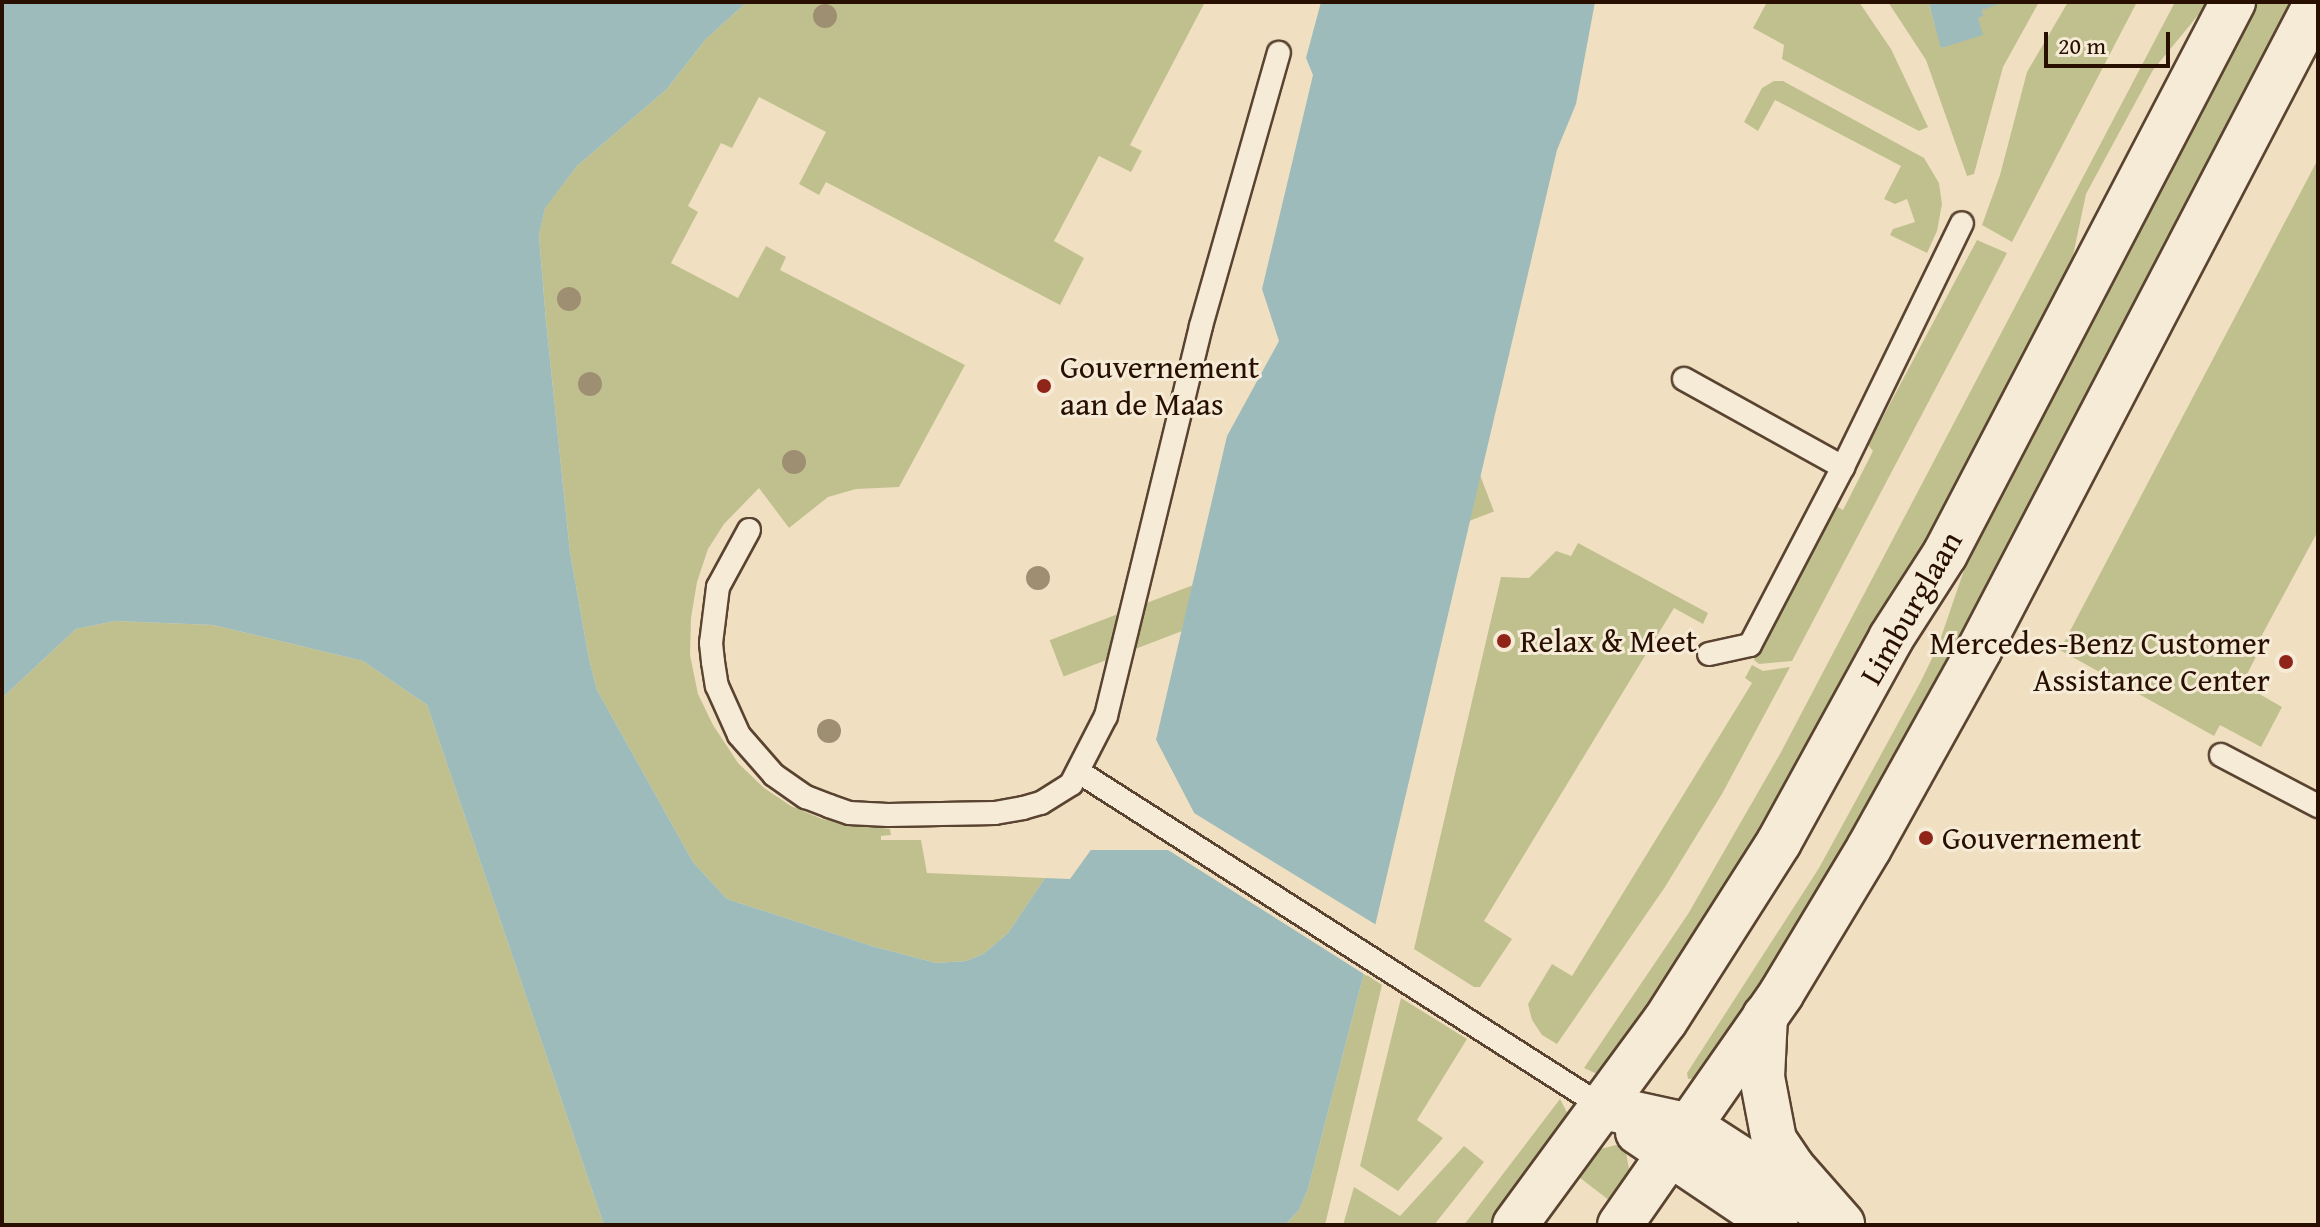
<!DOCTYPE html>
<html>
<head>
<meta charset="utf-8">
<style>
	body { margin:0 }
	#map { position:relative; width:2320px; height:1227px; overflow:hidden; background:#f0e0c1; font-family:"Gentium Book Plus",serif }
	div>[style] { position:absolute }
	.green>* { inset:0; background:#c0c08e; transform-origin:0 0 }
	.water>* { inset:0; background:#9ebbbc }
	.pier>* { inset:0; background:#f0e0c1 }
	.roads { filter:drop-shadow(2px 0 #5a4330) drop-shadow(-2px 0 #5a4330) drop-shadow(0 2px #5a4330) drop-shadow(0 -2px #5a4330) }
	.service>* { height:22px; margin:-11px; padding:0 11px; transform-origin:11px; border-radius:11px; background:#f5ebd7 }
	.tertiary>* { height:44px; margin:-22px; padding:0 22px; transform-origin:22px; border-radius:22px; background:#f5ebd7 }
	.secondary>* { height:44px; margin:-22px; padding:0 22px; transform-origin:22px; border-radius:22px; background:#f5ebd7 }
	.trees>* { width:24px; height:24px; margin:-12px; border-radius:50%; background:#9f8f72 }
	.dots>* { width:22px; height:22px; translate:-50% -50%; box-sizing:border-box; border:4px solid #f5ebd7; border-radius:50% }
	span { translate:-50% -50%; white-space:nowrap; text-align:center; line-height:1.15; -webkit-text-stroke:6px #f5ebd7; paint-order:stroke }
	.poi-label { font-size:32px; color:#280f00 }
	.left { translate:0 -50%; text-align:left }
	.right { translate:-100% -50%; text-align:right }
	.street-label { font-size:32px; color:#280f00 }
	.frame { position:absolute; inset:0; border:4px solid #280f00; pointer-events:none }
	.scale { position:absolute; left:2044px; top:32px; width:126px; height:36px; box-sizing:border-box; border:4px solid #280f00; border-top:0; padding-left:10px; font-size:24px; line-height:28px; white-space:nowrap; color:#280f00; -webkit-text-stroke:6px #f5ebd7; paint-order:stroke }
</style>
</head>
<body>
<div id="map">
	<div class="green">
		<div style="clip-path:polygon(747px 2px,1205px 2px,1130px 145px,1142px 151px,1131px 172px,1099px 156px,1054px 241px,1084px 258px,1060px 305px,826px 182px,819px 195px,799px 184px,826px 132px,759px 97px,732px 148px,721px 143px,688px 206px,698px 212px,671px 263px,738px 298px,766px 246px,786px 257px,780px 270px,965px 365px,899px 487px,856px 489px,828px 497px,789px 528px,759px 488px,724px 524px,708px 549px,697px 582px,691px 618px,690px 655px,698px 694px,713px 725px,738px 763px,764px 788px,791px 806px,822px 819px,890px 829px,891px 835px,881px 836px,881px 840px,921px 840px,927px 873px,1045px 878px,1008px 933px,983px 954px,966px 961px,936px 963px,872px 946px,727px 899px,693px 862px,597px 690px,589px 659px,570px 552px,546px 321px,539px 235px,545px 207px,577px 166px,667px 89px,705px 40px)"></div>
		<div style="clip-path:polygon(1767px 2px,1859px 2px,1891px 49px,1928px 127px,1919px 131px,1782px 59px,1784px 45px,1753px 28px)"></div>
		<div style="clip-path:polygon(1888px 2px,1940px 2px,1929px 6px,1942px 48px,1978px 18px,1981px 10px,1998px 2px,2039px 2px,2003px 67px,1974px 174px,1967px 176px,1926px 60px)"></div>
		<div style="clip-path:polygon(2068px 2px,2137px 2px,2012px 242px,1982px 225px,2000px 175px,2027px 72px)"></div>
		<div style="clip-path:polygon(2175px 2px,2209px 2px,2153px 70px,2086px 194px,2070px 270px,1807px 767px,1611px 1068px,1595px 1073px,1584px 1068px,1688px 914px,1780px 754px)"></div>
		<div style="clip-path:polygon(2255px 2px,2291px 2px,1931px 691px,1831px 875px,1699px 1078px,1688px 1079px,1687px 1073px,1819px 868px,1920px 683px,1938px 646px,1974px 541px)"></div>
		<div style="clip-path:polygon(1774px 81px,1783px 81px,1924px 158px,1939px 183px,1942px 204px,1937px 231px,1927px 253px,1890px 235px,1893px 229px,1915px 222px,1907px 199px,1895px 204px,1884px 199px,1901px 166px,1775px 100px,1758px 131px,1744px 122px,1762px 88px)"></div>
		<div style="clip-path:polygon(2318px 159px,2318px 531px,2262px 635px,2265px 639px,2242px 684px,2282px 707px,2261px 747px,2220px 725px,2214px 736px,2060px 650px)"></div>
		<div style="clip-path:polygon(1977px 240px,2007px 253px,1792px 661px,1759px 664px,1754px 660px,1755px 657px,1836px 506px,1843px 510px,1873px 451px,1868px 445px)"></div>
		<div style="left:1480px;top:475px;width:39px;height:461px;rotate:69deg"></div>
		<div style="clip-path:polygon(1578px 543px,1708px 613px,1703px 624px,1674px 608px,1484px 921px,1512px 939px,1480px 987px,1474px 987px,1414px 949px,1501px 577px,1529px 578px,1556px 551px,1571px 556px)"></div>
		<div style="clip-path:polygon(115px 621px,213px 625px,363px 661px,427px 705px,604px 1225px,2px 1225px,2px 698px,76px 629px)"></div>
		<div style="clip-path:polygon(1752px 665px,1763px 671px,1790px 667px,1722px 794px,1665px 887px,1557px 1044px,1542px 1035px,1532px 1020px,1528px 1004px,1552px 964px,1572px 976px,1752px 683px,1745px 678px)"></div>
		<div style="clip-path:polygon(1364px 973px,1382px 985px,1325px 1225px,1285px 1225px,1299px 1210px,1308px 1189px)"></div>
		<div style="clip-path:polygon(1401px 998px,1467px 1039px,1417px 1120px,1443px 1138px,1398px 1191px,1360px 1166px)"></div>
		<div style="clip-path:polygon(1560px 1099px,1571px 1120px,1500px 1225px,1464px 1225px)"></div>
		<div style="clip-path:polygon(1616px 1145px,1626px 1152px,1630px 1175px,1610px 1201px,1575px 1174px,1593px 1151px)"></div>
		<div style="clip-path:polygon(1464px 1146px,1484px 1162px,1434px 1225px,1343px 1225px,1354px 1187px,1400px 1216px)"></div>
	</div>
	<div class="water">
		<div style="clip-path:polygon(2px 2px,747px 2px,705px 40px,667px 89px,577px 166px,545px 208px,539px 235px,546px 321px,570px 552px,589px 659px,597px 690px,693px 862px,727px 899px,872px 946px,936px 963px,966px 961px,983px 954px,1008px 933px,1045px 878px,1070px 879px,1093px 847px,1168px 850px,1194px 813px,1156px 740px,1227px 436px,1279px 341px,1262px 289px,1313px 75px,1306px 58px,1321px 2px,1595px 2px,1576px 104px,1557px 150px,1364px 973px,1308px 1189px,1299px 1210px,1285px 1225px,604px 1225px,427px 705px,363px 661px,213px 625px,115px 621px,76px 629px,2px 698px)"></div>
		<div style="clip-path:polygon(1940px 2px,1998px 2px,1999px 4px,1982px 10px,1983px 16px,1978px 18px,1983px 35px,1941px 48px,1929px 5px)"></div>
	</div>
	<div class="pier">
		<div style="clip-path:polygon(1156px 740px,1194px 813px,1378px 926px,1367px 976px,1168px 850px,1088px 850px,1093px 843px,1166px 846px,1189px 812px,1154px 744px)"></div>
	</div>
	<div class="roads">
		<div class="service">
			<div style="left:1684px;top:379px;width:182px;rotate:29deg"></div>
			<div style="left:749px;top:530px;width:65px;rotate:118.5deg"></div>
			<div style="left:718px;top:587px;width:56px;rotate:97.1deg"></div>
			<div style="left:711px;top:643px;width:19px;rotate:84deg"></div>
			<div style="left:713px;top:662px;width:24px;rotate:81deg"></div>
			<div style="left:717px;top:686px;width:54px;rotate:65.8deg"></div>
			<div style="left:739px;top:735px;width:53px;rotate:48.8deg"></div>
			<div style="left:774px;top:775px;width:39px;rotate:35deg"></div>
			<div style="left:806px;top:797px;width:25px;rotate:21deg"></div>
			<div style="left:829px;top:806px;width:21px;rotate:19deg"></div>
			<div style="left:849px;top:813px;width:39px;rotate:3deg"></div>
			<div style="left:888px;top:815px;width:107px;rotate:-1.1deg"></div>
			<div style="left:995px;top:813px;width:28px;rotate:-10deg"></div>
			<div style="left:1023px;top:808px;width:19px;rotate:-16deg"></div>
			<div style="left:1041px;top:803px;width:36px;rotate:-32deg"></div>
			<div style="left:1071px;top:784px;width:76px;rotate:-62.8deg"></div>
			<div style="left:1106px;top:716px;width:401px;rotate:-76.3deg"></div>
			<div style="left:1201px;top:326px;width:284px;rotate:-74.1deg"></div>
			<div style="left:1709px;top:654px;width:42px;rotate:-12.4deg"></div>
			<div style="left:1750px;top:645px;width:201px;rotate:-62.4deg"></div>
			<div style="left:1843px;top:467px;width:271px;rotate:-64deg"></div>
			<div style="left:2221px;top:755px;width:110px;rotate:27.7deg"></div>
			<div style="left:1079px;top:772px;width:622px;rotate:32.59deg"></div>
		</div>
		<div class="tertiary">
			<div style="left:1603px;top:1107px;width:89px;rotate:12.3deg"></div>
			<div style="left:1690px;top:1126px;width:161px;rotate:32.8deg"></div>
			<div style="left:1638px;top:1132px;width:166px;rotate:34deg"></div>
		</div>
		<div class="secondary">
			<div style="left:1765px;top:1016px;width:61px;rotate:92.8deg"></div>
			<div style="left:1762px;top:1077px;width:64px;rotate:79.2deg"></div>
			<div style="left:1774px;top:1140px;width:32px;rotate:56deg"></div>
			<div style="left:1792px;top:1167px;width:76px;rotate:48.7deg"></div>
			<div style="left:1515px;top:1225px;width:253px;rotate:-53.7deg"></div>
			<div style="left:1665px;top:1021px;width:212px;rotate:-57.5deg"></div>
			<div style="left:1779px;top:842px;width:233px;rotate:-61.2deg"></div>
			<div style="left:1891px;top:638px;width:100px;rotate:-57.3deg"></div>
			<div style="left:1945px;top:554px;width:623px;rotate:-62.45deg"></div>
			<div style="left:1620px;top:1225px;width:282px;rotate:-55.1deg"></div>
			<div style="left:1781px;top:994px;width:170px;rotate:-58.9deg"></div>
			<div style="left:1869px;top:848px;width:227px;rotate:-60.9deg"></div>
			<div style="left:1979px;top:650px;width:731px;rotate:-62.45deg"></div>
		</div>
	</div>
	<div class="trees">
		<div style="left:825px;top:16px"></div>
		<div style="left:569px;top:299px"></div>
		<div style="left:590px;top:384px"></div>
		<div style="left:794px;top:462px"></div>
		<div style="left:1038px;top:578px"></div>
		<div style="left:829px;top:731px"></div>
	</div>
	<div class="dots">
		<div style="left:1044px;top:386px;background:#8f2418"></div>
		<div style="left:1504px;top:641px;background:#8f2418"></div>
		<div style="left:2286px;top:662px;background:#8f2418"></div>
		<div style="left:1926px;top:838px;background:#8f2418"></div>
	</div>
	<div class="poi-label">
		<span class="left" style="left:1060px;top:386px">Gouvernement<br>aan de Maas</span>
		<span class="left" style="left:1520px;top:641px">Relax &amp; Meet</span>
		<span class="right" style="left:2270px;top:662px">Mercedes-Benz Customer<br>Assistance Center</span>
		<span class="left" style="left:1942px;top:838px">Gouvernement</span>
	</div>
	<div class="street-label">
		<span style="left:1911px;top:608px;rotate:-60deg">Limburglaan</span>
	</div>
	<div class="frame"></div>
	<div class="scale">20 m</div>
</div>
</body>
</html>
